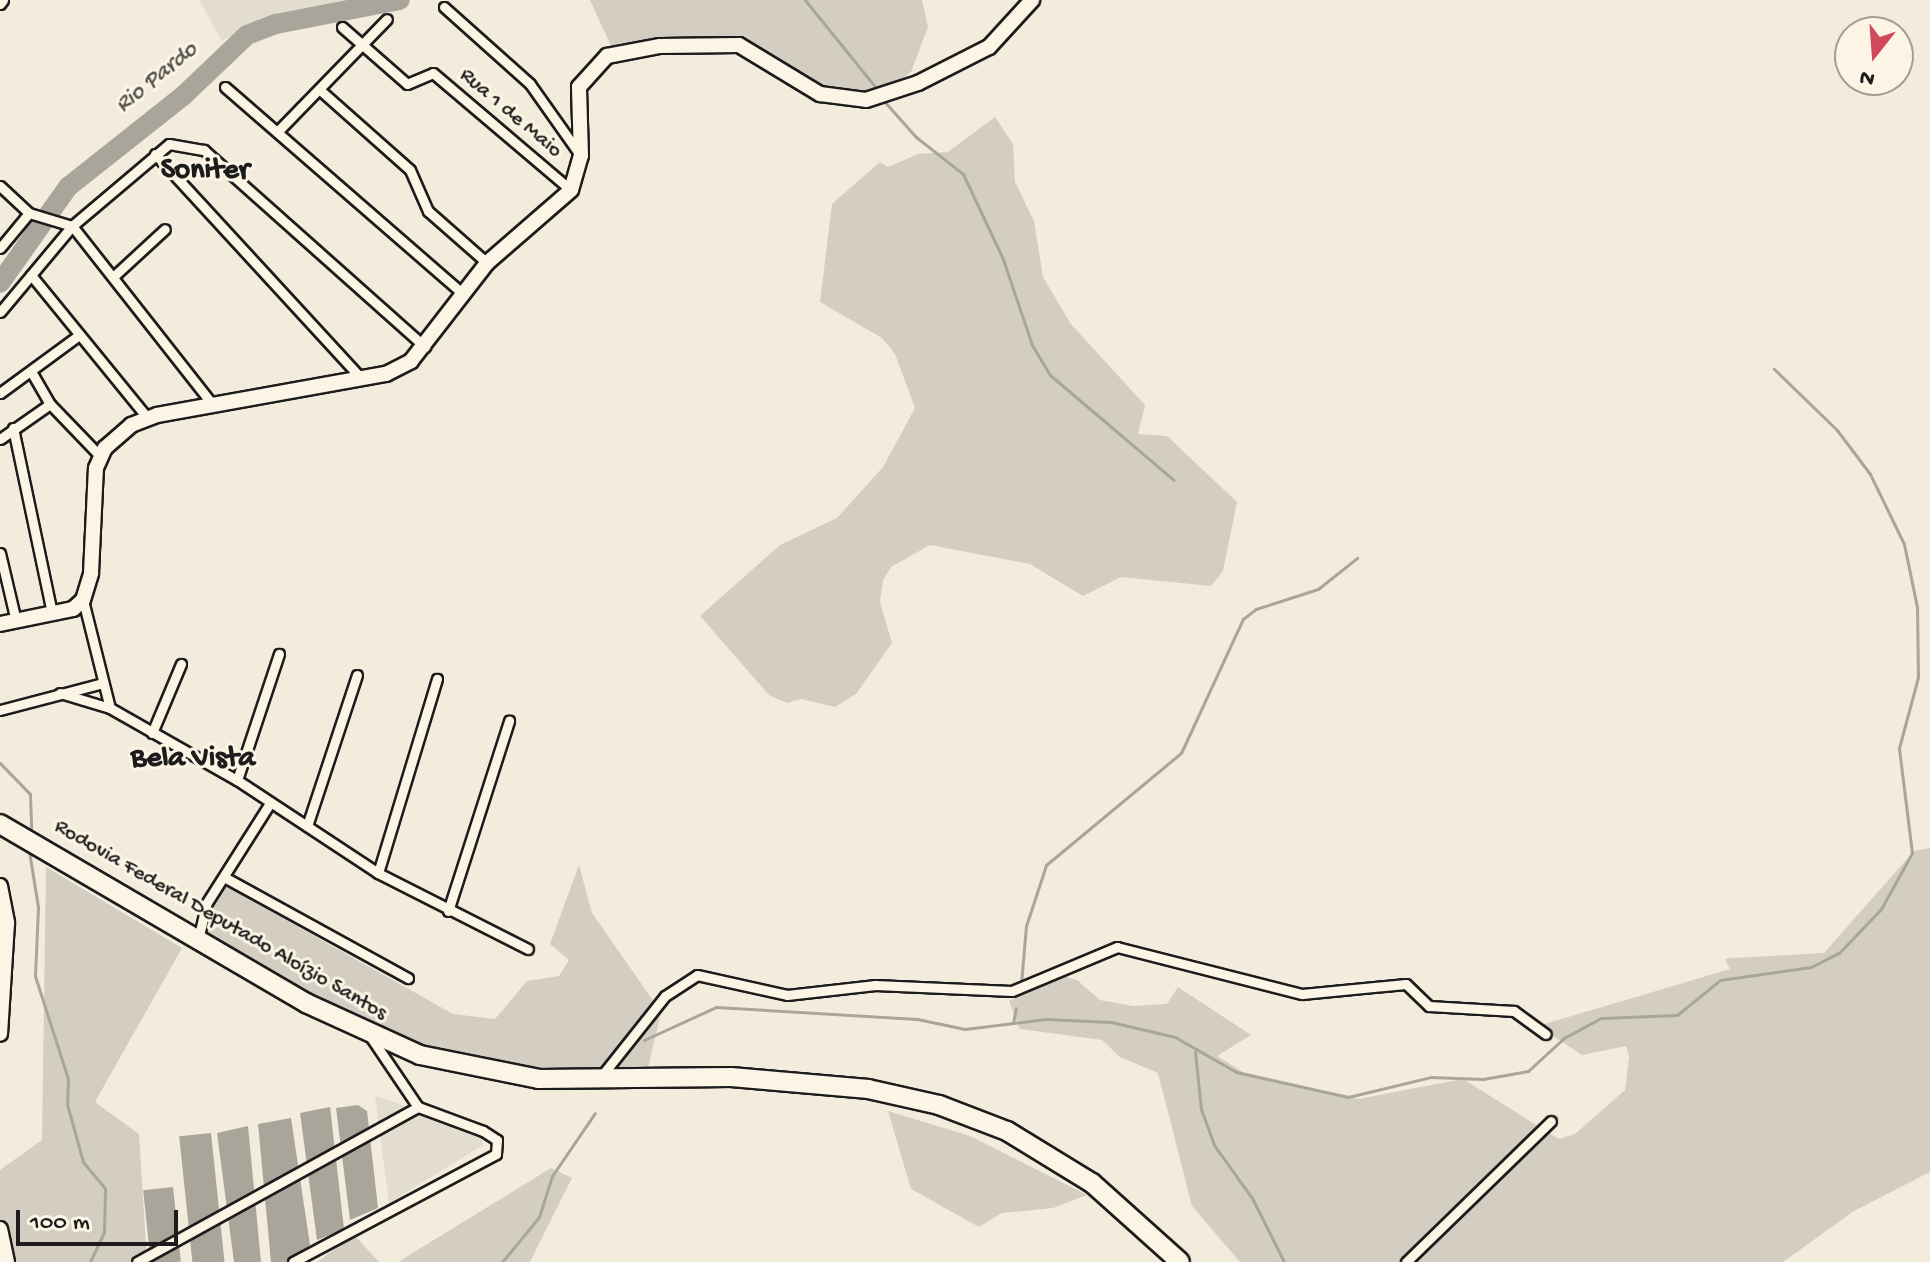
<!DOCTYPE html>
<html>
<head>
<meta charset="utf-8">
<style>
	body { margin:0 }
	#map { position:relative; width:1930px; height:1262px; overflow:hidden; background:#f3ecdd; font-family:"Gochi Hand",sans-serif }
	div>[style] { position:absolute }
	.built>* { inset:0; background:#e3ddcf }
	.green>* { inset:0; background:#d3cec1 }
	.water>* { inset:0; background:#aaa59b; transform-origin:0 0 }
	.stream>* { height:3px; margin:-1.5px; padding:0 1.5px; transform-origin:1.5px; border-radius:1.5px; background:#aaa59b }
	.river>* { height:20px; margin:-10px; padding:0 10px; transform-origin:10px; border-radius:10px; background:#aaa59b }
	.roads { filter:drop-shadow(2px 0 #1c1c1c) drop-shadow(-2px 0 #1c1c1c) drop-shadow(0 2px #1c1c1c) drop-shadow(0 -2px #1c1c1c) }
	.street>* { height:9px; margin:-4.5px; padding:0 4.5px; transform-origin:4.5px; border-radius:4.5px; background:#fcf5e5 }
	.secondary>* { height:14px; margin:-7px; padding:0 7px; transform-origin:7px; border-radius:7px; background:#fcf5e5 }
	.highway>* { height:18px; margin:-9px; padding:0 9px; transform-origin:9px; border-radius:9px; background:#fcf5e5 }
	span { translate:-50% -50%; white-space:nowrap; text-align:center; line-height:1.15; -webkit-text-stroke:6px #fcf5e5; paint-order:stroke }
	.street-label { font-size:22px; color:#1c1c1c }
	.water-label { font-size:24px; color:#55534f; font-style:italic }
	.district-label { font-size:30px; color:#1c1c1c; font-weight:700 }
	.north { position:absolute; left:1834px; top:16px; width:80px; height:80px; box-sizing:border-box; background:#fcf5e5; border:2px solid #a29e95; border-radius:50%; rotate:197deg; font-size:22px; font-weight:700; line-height:32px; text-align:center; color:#1c1c1c }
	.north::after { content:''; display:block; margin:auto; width:28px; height:36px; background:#d1495b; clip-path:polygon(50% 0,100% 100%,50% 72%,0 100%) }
	.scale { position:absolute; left:16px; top:1210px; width:162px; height:36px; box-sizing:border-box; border:4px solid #1c1c1c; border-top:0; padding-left:10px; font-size:24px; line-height:28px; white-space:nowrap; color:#1c1c1c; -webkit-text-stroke:6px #fcf5e5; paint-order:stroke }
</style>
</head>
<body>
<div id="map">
	<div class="built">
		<div style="clip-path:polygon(199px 0,351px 0,243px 29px,222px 41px)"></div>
		<div style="clip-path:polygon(375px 1096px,480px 1130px,483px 1145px,389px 1203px)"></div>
	</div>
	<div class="green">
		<div style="clip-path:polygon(590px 0,922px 0,928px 27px,911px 72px,876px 98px,831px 91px,748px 42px,703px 36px,611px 46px)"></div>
		<div style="clip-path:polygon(995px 117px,1013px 144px,1015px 182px,1034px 221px,1043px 277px,1070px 323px,1145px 405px,1138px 434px,1167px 436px,1237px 502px,1223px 571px,1211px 586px,1121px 577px,1083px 596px,1030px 564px,930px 545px,891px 567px,883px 580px,880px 602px,892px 643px,856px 694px,835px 707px,801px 699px,787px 703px,769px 695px,700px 616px,780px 545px,837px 518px,883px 467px,915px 408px,895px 354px,882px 338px,820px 302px,832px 204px,880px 162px,888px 167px,918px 154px,948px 152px)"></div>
		<div style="clip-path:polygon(1930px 848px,1930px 1172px,1854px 1211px,1783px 1262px,1240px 1262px,1192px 1206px,1158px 1073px,1120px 1057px,1102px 1040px,1020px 1029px,1009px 1001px,1062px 976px,1077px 980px,1100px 1000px,1133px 1006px,1167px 1004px,1178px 987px,1251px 1035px,1217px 1056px,1243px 1072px,1358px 1099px,1463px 1079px,1559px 1139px,1575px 1134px,1625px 1090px,1629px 1056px,1626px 1046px,1582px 1055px,1538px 1026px,1730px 969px,1725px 959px,1732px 958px,1824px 953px,1914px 851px)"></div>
		<div style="clip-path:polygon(579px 865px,592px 913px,661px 1012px,645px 1081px,445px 1061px,343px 1018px,206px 938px,209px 911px,224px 885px,453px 1014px,495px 1019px,527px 981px,559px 976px,569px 960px,550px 944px)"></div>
		<div style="clip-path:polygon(46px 867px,182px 948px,95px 1102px,139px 1134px,147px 1262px,0 1262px,0 1170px,42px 1140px)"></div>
		<div style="clip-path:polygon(888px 1111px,970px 1136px,1087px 1195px,1053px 1208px,1002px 1213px,979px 1227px,911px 1189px)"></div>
		<div style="clip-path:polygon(551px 1168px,572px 1178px,530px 1262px,398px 1262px)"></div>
		<div style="clip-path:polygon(354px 1235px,379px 1262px,317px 1262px)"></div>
	</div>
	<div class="water">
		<div style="clip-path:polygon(358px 1105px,367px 1111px,378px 1208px,350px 1220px,336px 1108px)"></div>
		<div style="clip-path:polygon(330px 1107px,344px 1229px,317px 1240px,300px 1113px)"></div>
		<div style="clip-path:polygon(291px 1118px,310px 1245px,293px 1262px,271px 1262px,258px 1124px)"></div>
		<div style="clip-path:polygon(248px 1126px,261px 1262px,234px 1262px,217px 1133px)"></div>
		<div style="left:211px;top:1133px;width:130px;height:32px;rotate:84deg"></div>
		<div style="left:173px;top:1187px;width:75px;height:30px;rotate:84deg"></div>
	</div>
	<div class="stream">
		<div style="left:805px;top:0;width:114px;rotate:51deg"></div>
		<div style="left:883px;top:100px;width:50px;rotate:48.3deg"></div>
		<div style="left:916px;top:137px;width:60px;rotate:38.2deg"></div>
		<div style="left:963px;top:174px;width:94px;rotate:64.8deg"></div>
		<div style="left:1003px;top:259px;width:91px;rotate:71.4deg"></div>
		<div style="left:1032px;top:345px;width:35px;rotate:59deg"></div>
		<div style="left:1050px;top:375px;width:162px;rotate:40.3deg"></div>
		<div style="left:0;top:763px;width:43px;rotate:45.9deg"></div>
		<div style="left:30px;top:794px;width:37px;rotate:88deg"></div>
		<div style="left:29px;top:851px;width:57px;rotate:80.9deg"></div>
		<div style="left:38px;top:907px;width:69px;rotate:92.5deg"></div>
		<div style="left:35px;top:976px;width:108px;rotate:72.2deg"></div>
		<div style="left:68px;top:1079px;width:25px;rotate:92deg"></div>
		<div style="left:67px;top:1104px;width:60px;rotate:74.6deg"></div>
		<div style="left:83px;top:1162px;width:34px;rotate:50deg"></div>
		<div style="left:105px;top:1188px;width:44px;rotate:91.3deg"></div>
		<div style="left:104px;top:1232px;width:33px;rotate:115deg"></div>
		<div style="left:1021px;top:984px;width:58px;rotate:-85.1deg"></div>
		<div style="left:1026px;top:926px;width:64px;rotate:-71.8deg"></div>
		<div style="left:1046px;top:865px;width:175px;rotate:-39.7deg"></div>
		<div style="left:1181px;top:753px;width:148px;rotate:-65.2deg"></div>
		<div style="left:1243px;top:619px;width:16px;rotate:-38deg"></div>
		<div style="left:1256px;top:609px;width:65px;rotate:-17.9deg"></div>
		<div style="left:1318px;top:589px;width:50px;rotate:-38.5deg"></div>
		<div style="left:1013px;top:1023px;width:15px;rotate:-79deg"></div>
		<div style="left:644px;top:1040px;width:79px;rotate:-24.6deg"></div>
		<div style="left:716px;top:1007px;width:201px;rotate:3.4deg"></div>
		<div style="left:917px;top:1019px;width:49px;rotate:11.8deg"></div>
		<div style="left:965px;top:1029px;width:82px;rotate:-7deg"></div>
		<div style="left:1046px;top:1019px;width:65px;rotate:2.6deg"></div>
		<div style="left:1111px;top:1022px;width:66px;rotate:13.2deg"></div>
		<div style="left:1175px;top:1037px;width:70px;rotate:29.8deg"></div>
		<div style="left:1236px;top:1072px;width:115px;rotate:12.6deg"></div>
		<div style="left:1348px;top:1097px;width:85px;rotate:-13.5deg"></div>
		<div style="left:1431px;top:1077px;width:52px;rotate:2.2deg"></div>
		<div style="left:1483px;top:1079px;width:46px;rotate:-10.1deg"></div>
		<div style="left:1528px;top:1071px;width:49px;rotate:-42.5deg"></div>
		<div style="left:1564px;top:1038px;width:42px;rotate:-28.4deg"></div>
		<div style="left:1601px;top:1018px;width:76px;rotate:-2.3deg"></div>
		<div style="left:1677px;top:1015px;width:55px;rotate:-39.1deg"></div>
		<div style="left:1720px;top:980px;width:92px;rotate:-8.1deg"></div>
		<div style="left:1811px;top:967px;width:31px;rotate:-27deg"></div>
		<div style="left:1839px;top:953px;width:61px;rotate:-46.3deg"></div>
		<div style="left:1881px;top:909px;width:64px;rotate:-61deg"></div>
		<div style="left:1912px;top:853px;width:106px;rotate:-97.1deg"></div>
		<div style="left:1899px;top:748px;width:73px;rotate:-75deg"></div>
		<div style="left:1918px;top:677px;width:70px;rotate:-90.8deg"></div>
		<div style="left:1917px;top:607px;width:64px;rotate:-101.7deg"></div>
		<div style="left:1904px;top:544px;width:78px;rotate:-115.9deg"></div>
		<div style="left:1870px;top:474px;width:55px;rotate:-126.9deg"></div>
		<div style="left:1837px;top:430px;width:88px;rotate:-135.9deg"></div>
		<div style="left:1195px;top:1052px;width:57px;rotate:84deg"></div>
		<div style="left:1201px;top:1109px;width:38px;rotate:70deg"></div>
		<div style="left:1214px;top:1145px;width:65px;rotate:54.4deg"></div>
		<div style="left:1252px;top:1198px;width:72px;rotate:63.4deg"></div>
		<div style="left:502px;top:1262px;width:58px;rotate:-50.6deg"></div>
		<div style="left:539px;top:1217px;width:43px;rotate:-72.4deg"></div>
		<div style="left:552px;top:1176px;width:76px;rotate:-55.7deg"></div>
	</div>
	<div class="river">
		<div style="left:0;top:283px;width:118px;rotate:-54.7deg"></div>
		<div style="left:68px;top:187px;width:148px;rotate:-38.4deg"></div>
		<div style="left:184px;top:95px;width:87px;rotate:-43.6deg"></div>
		<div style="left:247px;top:35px;width:31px;rotate:-21deg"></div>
		<div style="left:276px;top:24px;width:126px;rotate:-11deg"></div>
	</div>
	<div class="roads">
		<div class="street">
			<div style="left:0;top:4px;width:5px;rotate:-53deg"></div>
			<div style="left:444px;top:7px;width:115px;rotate:41.8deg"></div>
			<div style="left:530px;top:84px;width:88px;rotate:54.7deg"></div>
			<div style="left:342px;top:27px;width:86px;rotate:41.2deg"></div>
			<div style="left:407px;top:84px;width:28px;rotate:-23deg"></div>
			<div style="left:433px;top:73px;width:181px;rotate:40.3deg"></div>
			<div style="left:225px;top:87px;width:315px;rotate:41deg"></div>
			<div style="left:320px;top:90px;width:120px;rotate:41.6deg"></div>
			<div style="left:410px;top:170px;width:45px;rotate:66.3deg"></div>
			<div style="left:428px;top:211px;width:79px;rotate:41.4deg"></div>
			<div style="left:278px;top:131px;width:156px;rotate:-45.8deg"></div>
			<div style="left:155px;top:154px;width:306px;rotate:47.4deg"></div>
			<div style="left:0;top:186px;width:40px;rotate:43deg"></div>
			<div style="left:29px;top:213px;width:45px;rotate:16.8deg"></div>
			<div style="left:72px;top:226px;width:112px;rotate:129.9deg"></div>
			<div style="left:0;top:248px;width:45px;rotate:-50.4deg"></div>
			<div style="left:31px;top:275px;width:183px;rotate:50.8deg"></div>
			<div style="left:114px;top:276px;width:69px;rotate:-42.7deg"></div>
			<div style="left:32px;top:373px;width:36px;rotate:60deg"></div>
			<div style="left:50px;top:404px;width:72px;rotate:46.1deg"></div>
			<div style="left:0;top:393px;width:97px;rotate:-36.2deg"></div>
			<div style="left:213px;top:405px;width:228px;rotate:-128.2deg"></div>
			<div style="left:72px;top:226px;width:127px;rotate:-40.2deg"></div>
			<div style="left:169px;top:144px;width:36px;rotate:10deg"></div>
			<div style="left:204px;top:150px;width:296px;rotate:41.7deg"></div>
			<div style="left:13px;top:428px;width:189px;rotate:78.1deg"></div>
			<div style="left:0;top:439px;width:61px;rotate:-35deg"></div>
			<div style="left:0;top:553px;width:70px;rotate:76.8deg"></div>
			<div style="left:83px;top:600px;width:111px;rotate:76deg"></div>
			<div style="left:110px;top:708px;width:146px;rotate:29.6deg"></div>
			<div style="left:237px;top:780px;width:169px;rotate:33.4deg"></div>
			<div style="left:378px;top:873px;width:168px;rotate:26.9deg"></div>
			<div style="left:60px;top:693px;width:52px;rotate:16.7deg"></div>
			<div style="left:0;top:710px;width:106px;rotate:-14.7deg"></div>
			<div style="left:152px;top:733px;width:75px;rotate:-67.2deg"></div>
			<div style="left:237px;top:780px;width:133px;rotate:-71.6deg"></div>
			<div style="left:307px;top:826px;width:159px;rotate:-71.7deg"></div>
			<div style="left:378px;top:873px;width:203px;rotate:-73.1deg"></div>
			<div style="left:224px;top:877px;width:210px;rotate:28.8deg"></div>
			<div style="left:448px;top:911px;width:200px;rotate:-72.2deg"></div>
			<div style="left:198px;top:940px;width:37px;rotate:-77deg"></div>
			<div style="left:206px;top:904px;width:120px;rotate:-57.6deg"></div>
			<div style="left:599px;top:1079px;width:106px;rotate:-51.5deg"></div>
			<div style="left:665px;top:996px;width:38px;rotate:-33deg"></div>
			<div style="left:697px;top:975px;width:92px;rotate:12.5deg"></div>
			<div style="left:787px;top:995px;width:89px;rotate:-6.5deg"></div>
			<div style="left:875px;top:985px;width:137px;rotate:2.5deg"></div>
			<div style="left:1012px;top:991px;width:114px;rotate:-22.7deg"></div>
			<div style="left:1117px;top:947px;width:191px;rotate:14.3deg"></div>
			<div style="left:1302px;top:994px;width:104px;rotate:-5.5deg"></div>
			<div style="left:1406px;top:984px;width:32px;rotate:44deg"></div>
			<div style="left:1429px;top:1006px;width:85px;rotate:3.4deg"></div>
			<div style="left:1514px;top:1011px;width:39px;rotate:36deg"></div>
			<div style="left:137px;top:1262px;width:321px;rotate:-28.9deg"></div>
			<div style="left:293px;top:1262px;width:230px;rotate:-28deg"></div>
			<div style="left:496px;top:1154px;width:14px;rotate:-86deg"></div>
			<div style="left:497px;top:1140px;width:17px;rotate:-147deg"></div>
			<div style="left:483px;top:1131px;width:69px;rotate:-159.7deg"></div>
			<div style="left:418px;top:1107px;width:86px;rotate:-124.1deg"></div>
			<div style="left:1406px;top:1262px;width:202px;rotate:-44.2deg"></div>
		</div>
		<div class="secondary">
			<div style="left:0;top:624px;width:75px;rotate:-11.6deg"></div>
			<div style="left:73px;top:609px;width:13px;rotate:-42deg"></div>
			<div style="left:83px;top:600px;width:28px;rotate:-73deg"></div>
			<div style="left:91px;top:573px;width:105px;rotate:-87.3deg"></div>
			<div style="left:96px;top:468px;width:22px;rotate:-66deg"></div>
			<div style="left:105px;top:448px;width:35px;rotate:-41deg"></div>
			<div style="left:131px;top:425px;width:28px;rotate:-21deg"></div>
			<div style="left:157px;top:415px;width:233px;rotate:-10.2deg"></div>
			<div style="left:386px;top:374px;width:28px;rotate:-27deg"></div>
			<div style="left:411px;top:361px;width:124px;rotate:-52.2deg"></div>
			<div style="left:487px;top:263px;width:111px;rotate:-41deg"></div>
			<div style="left:571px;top:190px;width:35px;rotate:-74deg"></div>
			<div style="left:581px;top:156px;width:69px;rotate:-91.7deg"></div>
			<div style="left:579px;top:87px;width:42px;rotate:-47.9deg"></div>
			<div style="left:607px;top:56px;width:54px;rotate:-10.7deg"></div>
			<div style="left:660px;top:46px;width:79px;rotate:-0.7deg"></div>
			<div style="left:739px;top:45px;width:95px;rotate:31.2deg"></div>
			<div style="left:820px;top:94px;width:46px;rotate:7.4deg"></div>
			<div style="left:866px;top:100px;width:55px;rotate:-18.1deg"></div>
			<div style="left:918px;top:83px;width:80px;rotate:-26.9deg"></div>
			<div style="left:989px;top:47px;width:64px;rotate:-47.5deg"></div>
			<div style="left:0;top:886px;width:38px;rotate:79deg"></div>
			<div style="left:7px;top:923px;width:111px;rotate:93.6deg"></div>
			<div style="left:0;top:1229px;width:34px;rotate:78deg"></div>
		</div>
		<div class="highway">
			<div style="left:0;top:824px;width:355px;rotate:30.3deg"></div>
			<div style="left:306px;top:1003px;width:125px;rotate:24.5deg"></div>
			<div style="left:420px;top:1055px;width:121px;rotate:11.4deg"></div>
			<div style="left:539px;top:1079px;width:192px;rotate:-0.6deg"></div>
			<div style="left:731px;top:1077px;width:138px;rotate:5deg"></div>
			<div style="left:868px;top:1089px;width:73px;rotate:12.7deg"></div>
			<div style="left:939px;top:1105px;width:73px;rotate:20.9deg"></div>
			<div style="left:1007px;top:1131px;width:100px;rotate:31.5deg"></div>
			<div style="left:1092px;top:1183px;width:118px;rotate:41.9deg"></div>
		</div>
	</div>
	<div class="street-label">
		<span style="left:510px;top:114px;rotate:40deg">Rua 1 de Maio</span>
		<span style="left:220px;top:921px;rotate:30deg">Rodovia Federal Deputado Aloízio Santos</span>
	</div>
	<div class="water-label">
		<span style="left:157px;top:78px;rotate:-39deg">Rio Pardo</span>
	</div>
	<div class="district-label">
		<span style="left:205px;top:172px">Soniter</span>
		<span style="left:193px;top:760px">Bela Vista</span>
	</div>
	<div class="north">N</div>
	<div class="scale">100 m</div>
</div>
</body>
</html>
